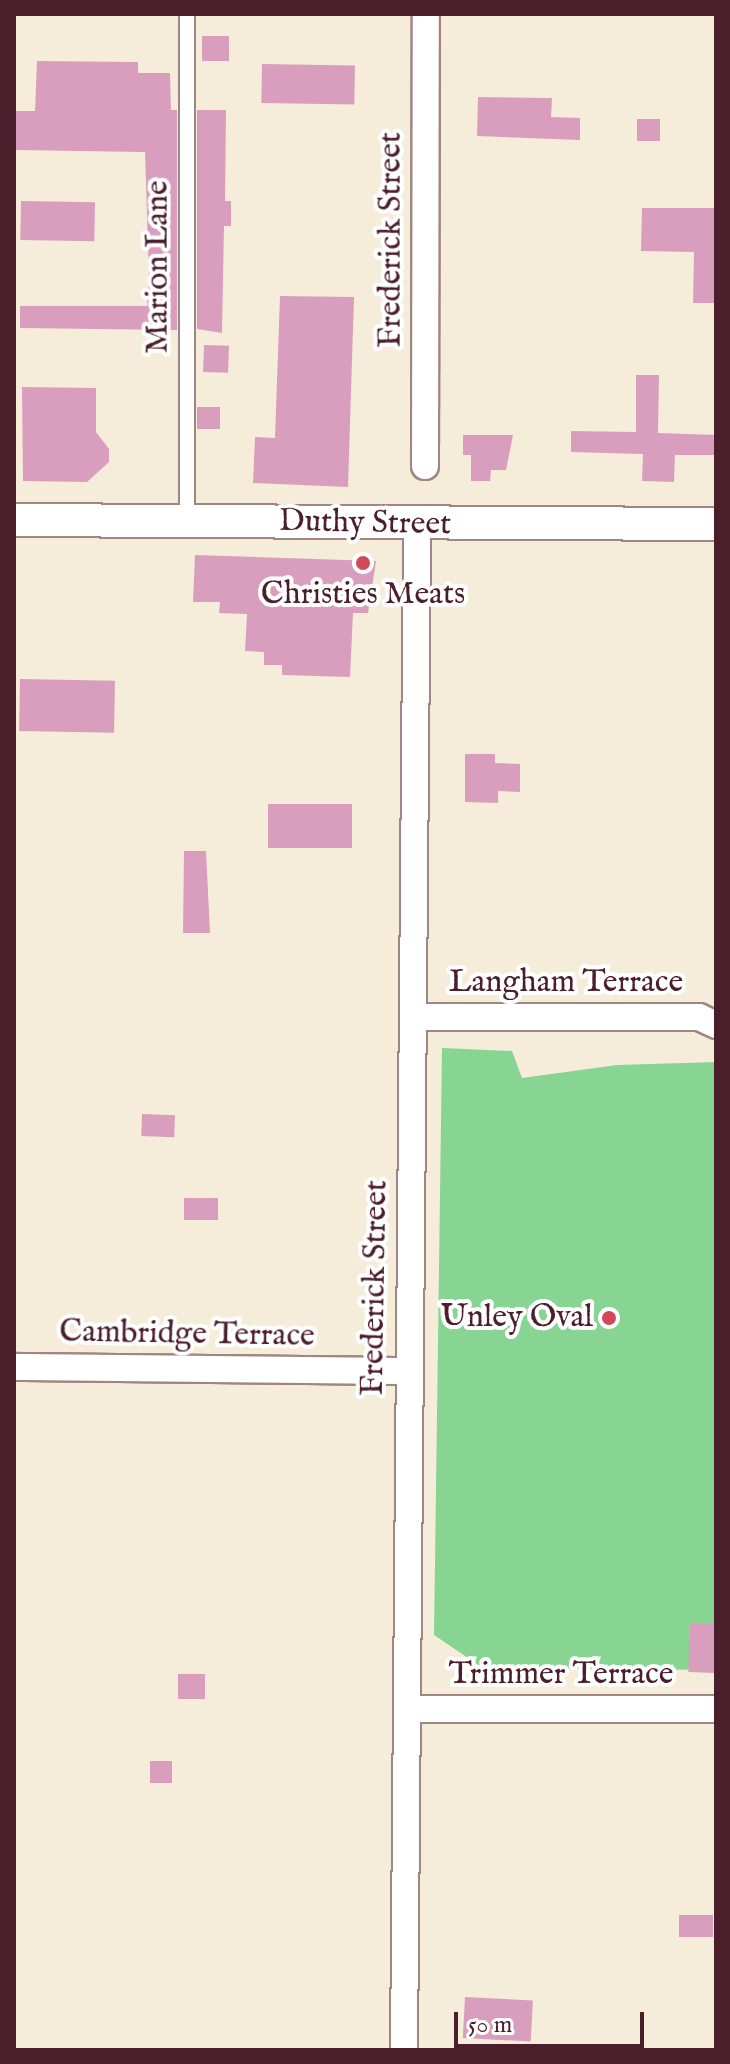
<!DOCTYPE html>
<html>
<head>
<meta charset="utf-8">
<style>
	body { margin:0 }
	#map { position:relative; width:730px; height:2064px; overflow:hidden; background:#f5edda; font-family:"IM FELL English",serif }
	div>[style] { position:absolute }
	.green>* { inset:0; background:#88d593 }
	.building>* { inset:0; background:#d99ebd; transform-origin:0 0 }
	.roads { filter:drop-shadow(2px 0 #a08682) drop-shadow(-2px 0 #a08682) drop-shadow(0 2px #a08682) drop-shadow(0 -2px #a08682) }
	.service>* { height:14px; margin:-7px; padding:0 7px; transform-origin:7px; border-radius:7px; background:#fff }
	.minor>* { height:26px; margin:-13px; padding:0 13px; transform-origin:13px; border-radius:13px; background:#fff }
	.tertiary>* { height:32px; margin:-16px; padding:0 16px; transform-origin:16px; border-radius:16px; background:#fff }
	.dots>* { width:22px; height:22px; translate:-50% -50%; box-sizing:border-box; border:4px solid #fff; border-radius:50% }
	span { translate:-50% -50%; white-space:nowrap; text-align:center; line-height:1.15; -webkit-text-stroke:8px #fff; paint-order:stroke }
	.street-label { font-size:32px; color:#4a1f2b }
	.poi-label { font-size:32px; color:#4a1f2b }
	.right { translate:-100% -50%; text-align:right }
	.frame { position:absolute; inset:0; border:16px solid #4a1f2b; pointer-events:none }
	.scale { position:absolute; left:454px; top:2012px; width:190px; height:36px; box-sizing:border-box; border:4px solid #4a1f2b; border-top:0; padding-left:10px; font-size:24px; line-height:28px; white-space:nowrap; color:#4a1f2b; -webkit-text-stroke:6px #fff; paint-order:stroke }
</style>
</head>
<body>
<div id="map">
	<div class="green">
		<div style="clip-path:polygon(442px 1048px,512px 1051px,522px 1078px,617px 1065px,716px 1062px,716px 1670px,483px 1668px,434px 1635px)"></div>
	</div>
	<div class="building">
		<div style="left:202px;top:36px;width:27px;height:25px"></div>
		<div style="clip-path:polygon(37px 61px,138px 62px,138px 73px,170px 73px,171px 110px,177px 110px,177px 330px,20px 328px,20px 306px,147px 306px,149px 279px,145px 152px,16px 150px,16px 111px,35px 111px)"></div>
		<div style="left:262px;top:64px;width:93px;height:39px;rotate:1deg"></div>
		<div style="clip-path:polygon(478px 97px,552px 98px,551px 117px,580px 118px,580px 140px,477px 136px)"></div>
		<div style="clip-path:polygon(197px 110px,226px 110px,225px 201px,231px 201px,231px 226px,224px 226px,222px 333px,197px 329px)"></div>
		<div style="left:637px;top:119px;width:23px;height:22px"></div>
		<div style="left:21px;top:201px;width:74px;height:39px;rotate:1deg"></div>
		<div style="clip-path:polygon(642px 208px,716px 208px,716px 303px,693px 303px,694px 252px,641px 251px)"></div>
		<div style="clip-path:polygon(280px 296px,354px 297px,348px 487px,253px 483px,255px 437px,275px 438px)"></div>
		<div style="left:204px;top:345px;width:25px;height:27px;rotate:2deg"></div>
		<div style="clip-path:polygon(636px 375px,659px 375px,658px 433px,716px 435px,716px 455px,675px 455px,674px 482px,642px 481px,643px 454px,571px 452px,571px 431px,636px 432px)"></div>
		<div style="clip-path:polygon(22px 387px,96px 388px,96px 432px,109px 449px,109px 462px,87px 482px,23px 481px)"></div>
		<div style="left:197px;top:407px;width:23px;height:22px"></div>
		<div style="clip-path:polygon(463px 435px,513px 435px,506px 470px,491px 470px,490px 481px,471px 481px,471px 455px,463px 455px)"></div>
		<div style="clip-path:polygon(195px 555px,376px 561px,368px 613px,353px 613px,350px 677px,282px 675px,282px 665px,264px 665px,264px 652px,245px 651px,247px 614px,219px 613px,220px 602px,193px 602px)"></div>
		<div style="left:20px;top:679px;width:95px;height:52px;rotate:1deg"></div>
		<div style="clip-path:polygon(465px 754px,495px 754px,495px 763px,520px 764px,520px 792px,498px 791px,498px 803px,465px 802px)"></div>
		<div style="left:268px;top:804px;width:84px;height:44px"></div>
		<div style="clip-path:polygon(184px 851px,206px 851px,210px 933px,183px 933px)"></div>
		<div style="left:142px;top:1114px;width:33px;height:22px;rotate:2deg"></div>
		<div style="left:184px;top:1198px;width:34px;height:22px"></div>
		<div style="left:690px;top:1623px;width:26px;height:49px;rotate:2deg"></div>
		<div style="left:178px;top:1674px;width:27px;height:25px"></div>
		<div style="left:150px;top:1761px;width:22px;height:22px"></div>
		<div style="left:679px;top:1915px;width:34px;height:22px"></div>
		<div style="left:465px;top:1997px;width:68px;height:41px;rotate:3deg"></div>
	</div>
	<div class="roads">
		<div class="service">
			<div style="left:187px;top:14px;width:506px;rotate:90deg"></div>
		</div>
		<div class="minor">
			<div style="left:425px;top:466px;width:452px;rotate:-89.9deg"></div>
			<div style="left:414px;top:1017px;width:285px"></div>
			<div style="left:699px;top:1017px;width:19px;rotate:25deg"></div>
			<div style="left:14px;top:1367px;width:394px;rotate:0.6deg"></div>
			<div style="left:407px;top:1709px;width:309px"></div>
			<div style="left:404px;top:2050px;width:1524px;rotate:-89.51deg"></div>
		</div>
		<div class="tertiary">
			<div style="left:14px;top:520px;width:702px;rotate:0.33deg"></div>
		</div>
	</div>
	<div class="dots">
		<div style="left:363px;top:563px;background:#d1495b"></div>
		<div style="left:609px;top:1318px;background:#d1495b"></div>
	</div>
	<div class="street-label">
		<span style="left:392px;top:240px;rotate:-90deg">Frederick Street</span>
		<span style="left:159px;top:267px;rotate:-90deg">Marion Lane</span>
		<span style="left:365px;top:524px;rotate:1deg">Duthy Street</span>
		<span style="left:566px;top:983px">Langham Terrace</span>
		<span style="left:376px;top:1288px;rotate:-89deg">Frederick Street</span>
		<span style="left:187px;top:1335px;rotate:1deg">Cambridge Terrace</span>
		<span style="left:561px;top:1675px">Trimmer Terrace</span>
	</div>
	<div class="poi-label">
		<span style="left:363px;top:595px">Christies Meats</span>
		<span class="right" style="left:593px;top:1318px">Unley Oval</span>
	</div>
	<div class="frame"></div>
	<div class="scale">50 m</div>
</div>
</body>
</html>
